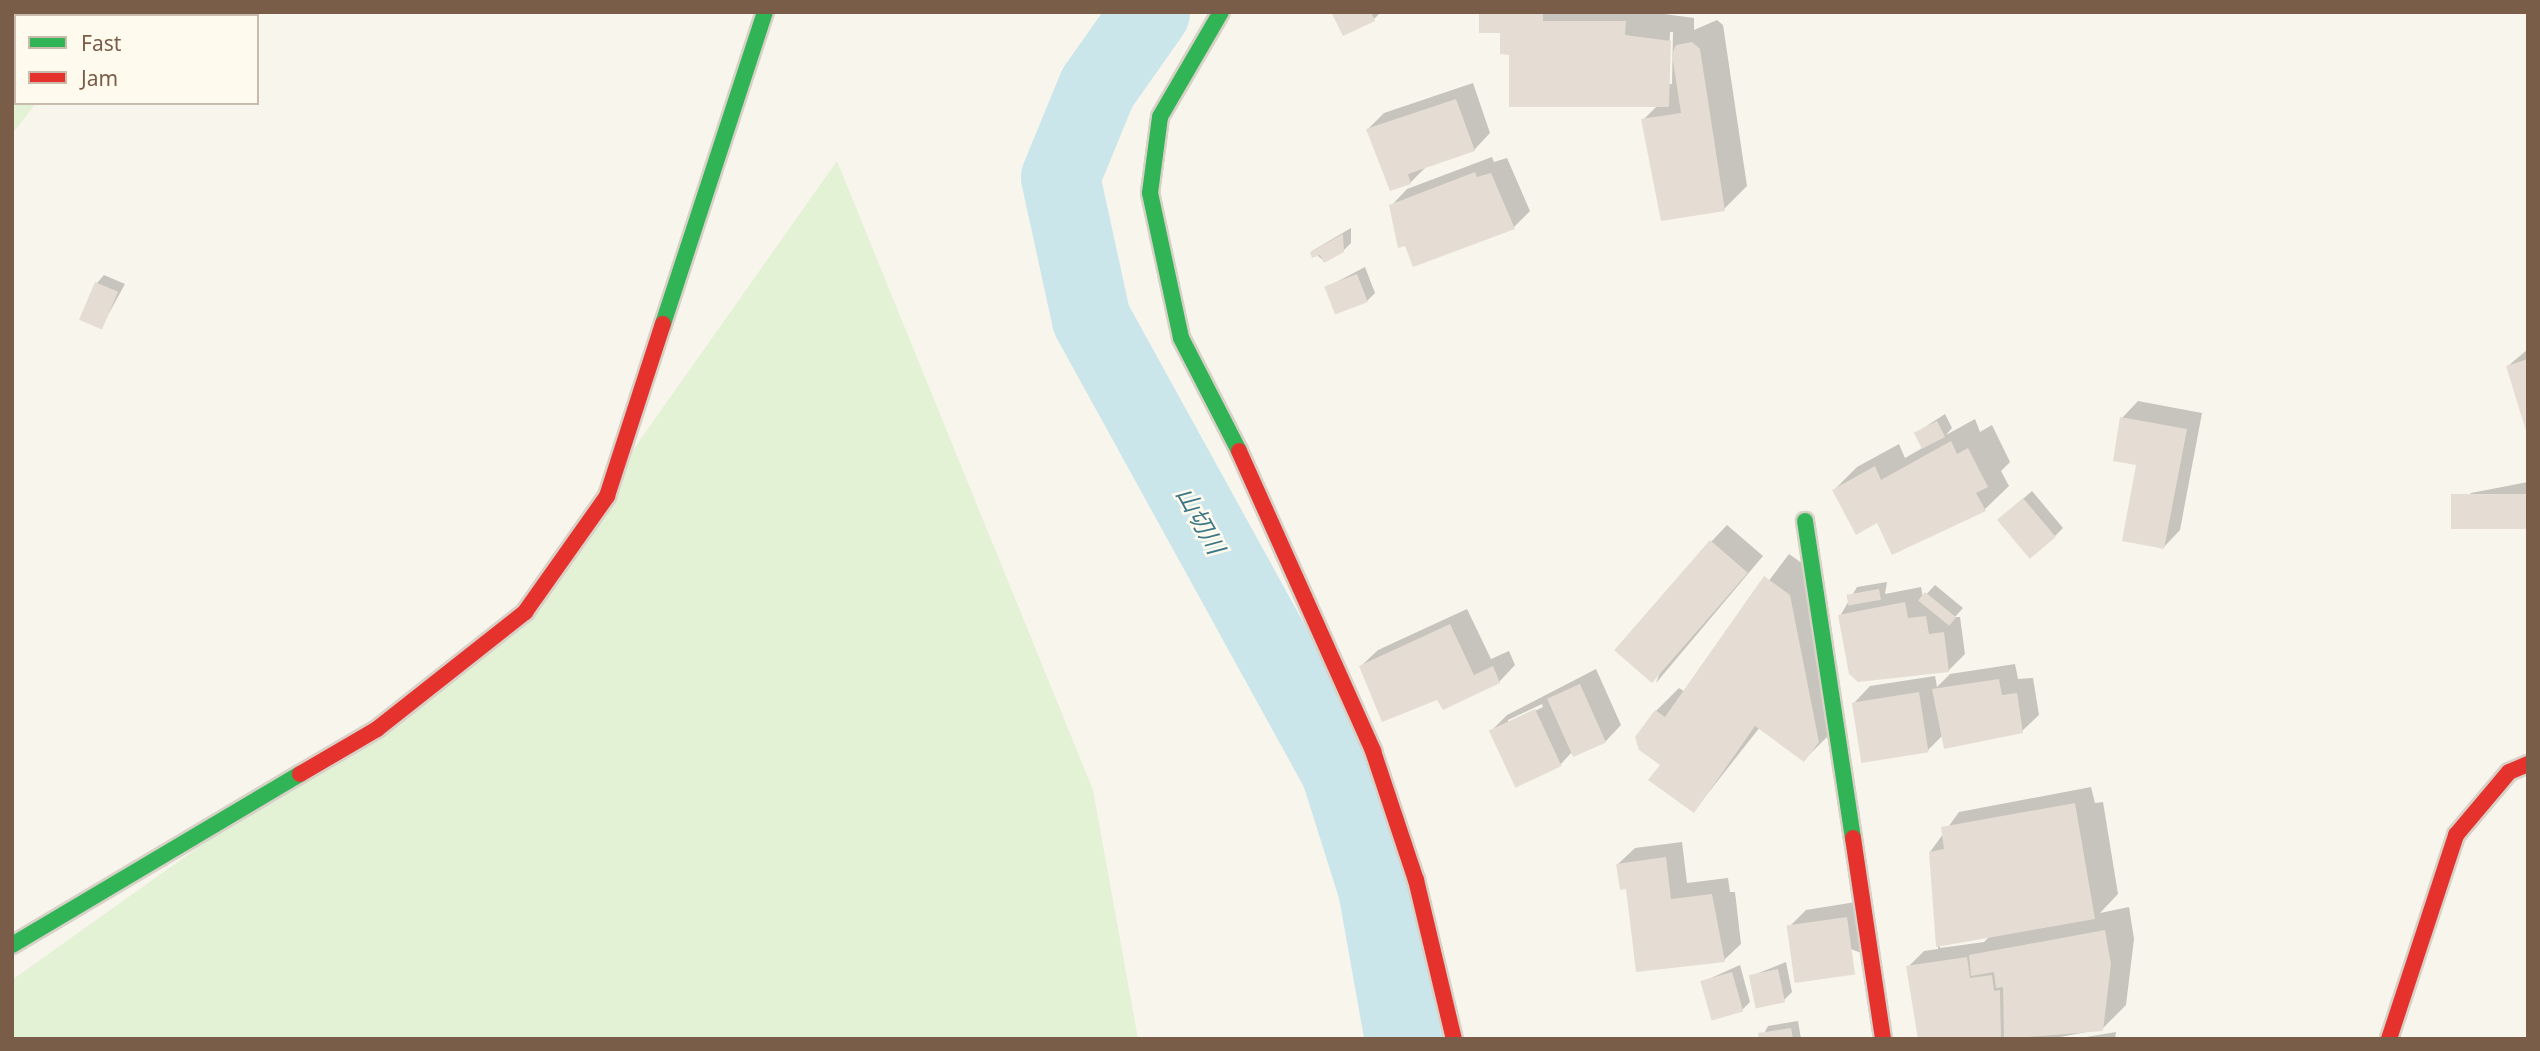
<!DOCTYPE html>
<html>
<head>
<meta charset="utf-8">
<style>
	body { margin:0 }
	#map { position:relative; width:2540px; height:1051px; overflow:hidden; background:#f8f5ec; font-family:"Noto Sans","Noto Sans JP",sans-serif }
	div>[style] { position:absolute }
	.green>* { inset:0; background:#e3f1d5 }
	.shadow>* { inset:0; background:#0003 }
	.river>* { height:79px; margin:-39.5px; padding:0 39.5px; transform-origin:39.5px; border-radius:39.5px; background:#cbe6eb }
	.building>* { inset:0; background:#e5ddd3; transform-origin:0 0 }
	.roads { filter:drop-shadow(2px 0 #d8d1c8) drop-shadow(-2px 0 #d8d1c8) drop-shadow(0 2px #d8d1c8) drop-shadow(0 -2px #d8d1c8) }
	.fast>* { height:16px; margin:-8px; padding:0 8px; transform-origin:8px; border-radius:8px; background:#30b455 }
	.jam>* { height:16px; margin:-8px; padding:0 8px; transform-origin:8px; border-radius:8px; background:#e5322d }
	span { translate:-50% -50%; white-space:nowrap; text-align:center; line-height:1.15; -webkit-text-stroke:5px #fffaee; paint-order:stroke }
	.water-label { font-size:24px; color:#3c7788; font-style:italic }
	.frame { position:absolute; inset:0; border:14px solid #7a5d48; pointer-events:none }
	.legend { position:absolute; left:14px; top:14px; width:245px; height:91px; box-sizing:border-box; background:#fffaee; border:2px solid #cabbac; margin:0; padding:9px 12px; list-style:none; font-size:21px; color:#7a5d48 }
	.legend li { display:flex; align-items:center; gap:14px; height:35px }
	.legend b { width:35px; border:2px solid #cabbac }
</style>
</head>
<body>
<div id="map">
	<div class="green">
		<div style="clip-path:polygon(12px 12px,106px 12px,16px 16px,16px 103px,36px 103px,12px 134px)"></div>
		<div style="clip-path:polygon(837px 161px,1093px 790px,1138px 1039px,12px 1039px,12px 980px,508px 627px)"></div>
	</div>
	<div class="shadow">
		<div style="clip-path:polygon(1333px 12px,1381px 12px,1374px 19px)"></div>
		<div style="clip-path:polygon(evenodd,1481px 12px,1649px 12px,1694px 18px,1694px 30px,1717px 20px,1723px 25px,1747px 186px,1724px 209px,1643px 120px,1658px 105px,1511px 53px,1501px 31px,1481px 12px,1670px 32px,1673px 32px,1672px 84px,1668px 84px,1670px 32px)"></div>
		<div style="clip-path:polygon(1473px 83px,1490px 133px,1474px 150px,1427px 166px,1411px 182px,1391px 188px,1368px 129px,1384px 113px)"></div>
		<div style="clip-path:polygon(1492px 157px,1494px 162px,1507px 158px,1530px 211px,1514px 227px,1391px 206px,1407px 189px)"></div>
		<div style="clip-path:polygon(1351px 228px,1351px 243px,1343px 251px,1324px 261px,1312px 251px)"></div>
		<div style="clip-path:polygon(1365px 267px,1375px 293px,1367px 301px,1327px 287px)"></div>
		<div style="clip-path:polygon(104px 275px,125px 284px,102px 326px,97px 283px)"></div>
		<div style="clip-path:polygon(2528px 349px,2528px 430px,2508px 366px)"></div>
		<div style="clip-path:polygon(2138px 401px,2202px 413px,2180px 530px,2164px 547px,2122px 418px)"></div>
		<div style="clip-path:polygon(1945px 414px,1952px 428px,1946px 435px,1975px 419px,1980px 432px,1992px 425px,2010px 462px,2001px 471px,2009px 486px,1985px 509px,1893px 552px,1878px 521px,1834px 490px,1857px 467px,1899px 444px,1905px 458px,1924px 447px,1916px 433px)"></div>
		<div style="clip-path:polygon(2528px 482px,2528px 527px,2454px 510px,2471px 493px)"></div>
		<div style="clip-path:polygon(2032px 491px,2063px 528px,2055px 536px,2007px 513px)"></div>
		<div style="clip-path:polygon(1727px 525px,1763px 556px,1656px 683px,1711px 542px)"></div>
		<div style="clip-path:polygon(1789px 554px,1813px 571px,1828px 736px,1804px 760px,1760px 727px,1694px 811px,1662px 764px,1656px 711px,1679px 688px,1685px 692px)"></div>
		<div style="clip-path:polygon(1887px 582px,1885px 594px,1921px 587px,1923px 598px,1935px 585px,1963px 608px,1955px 617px,1960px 617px,1965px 654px,1948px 671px,1840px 616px,1857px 587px)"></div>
		<div style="clip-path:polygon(1467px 609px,1491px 659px,1509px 651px,1515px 665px,1499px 682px,1438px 698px,1361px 666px,1378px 650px)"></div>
		<div style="clip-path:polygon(2015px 664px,2018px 679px,2033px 678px,2039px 715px,2022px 731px,1943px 735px,1928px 750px,1854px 703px,1870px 686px,1935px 676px,1937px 687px,1950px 674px)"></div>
		<div style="clip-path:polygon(evenodd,1596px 669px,1621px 725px,1605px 742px,1572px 752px,1560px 765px,1491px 731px,1507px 715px,1596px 669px,1542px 704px,1543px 707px,1508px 724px,1508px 720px,1542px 704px)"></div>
		<div style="clip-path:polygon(evenodd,2091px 787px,2095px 803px,2103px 802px,2118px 894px,2100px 913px,2129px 907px,2134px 939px,2126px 1005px,2102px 1029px,2050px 1039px,1972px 1039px,1908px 967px,1924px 951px,1938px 949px,1930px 852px,1959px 812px,2091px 787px,1990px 936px,1984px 942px,1940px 948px,1939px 945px,1990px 936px)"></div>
		<div style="clip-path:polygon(1682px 842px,1687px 883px,1728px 878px,1730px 892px,1735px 892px,1741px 944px,1724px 960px,1618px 864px,1635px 848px)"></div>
		<div style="clip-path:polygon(1862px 901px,1870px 956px,1789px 927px,1806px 910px)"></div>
		<div style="clip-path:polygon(1786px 962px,1792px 992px,1784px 1000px,1751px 976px)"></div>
		<div style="clip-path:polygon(1740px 965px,1750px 1002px,1742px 1010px,1702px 982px)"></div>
		<div style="clip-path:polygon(1798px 1021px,1801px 1039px,1761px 1039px,1768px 1026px)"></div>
		<div style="clip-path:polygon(2116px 1032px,2115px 1039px,2074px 1039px)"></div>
	</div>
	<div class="river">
		<div style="left:1150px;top:12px;width:92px;rotate:125.2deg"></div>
		<div style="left:1097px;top:87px;width:97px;rotate:112.3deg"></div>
		<div style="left:1060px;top:177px;width:145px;rotate:77.7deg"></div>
		<div style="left:1091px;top:319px;width:516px;rotate:61.15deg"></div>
		<div style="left:1340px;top:771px;width:123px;rotate:72.5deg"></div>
		<div style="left:1377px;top:888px;width:153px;rotate:79.9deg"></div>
	</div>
	<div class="building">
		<div style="clip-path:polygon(1331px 12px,1371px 12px,1375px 21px,1343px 36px)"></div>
		<div style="clip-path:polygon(1479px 12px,1543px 12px,1543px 21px,1626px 21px,1625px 35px,1671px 41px,1669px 107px,1509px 107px,1509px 55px,1500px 54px,1500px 33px,1479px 33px)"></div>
		<div style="clip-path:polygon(1692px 42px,1700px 49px,1725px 211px,1661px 221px,1641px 119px,1681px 113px,1672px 54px,1676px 45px)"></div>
		<div style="clip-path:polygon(1456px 99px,1475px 151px,1408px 174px,1411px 184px,1390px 191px,1366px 129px)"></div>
		<div style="clip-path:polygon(1475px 172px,1477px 177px,1491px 173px,1515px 229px,1413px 267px,1405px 246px,1398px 248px,1389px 205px)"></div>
		<div style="clip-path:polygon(1343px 234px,1344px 252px,1324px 263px,1320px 255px,1312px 258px,1310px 252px)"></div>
		<div style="left:1357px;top:274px;width:30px;height:35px;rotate:69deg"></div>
		<div style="left:95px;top:282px;width:25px;height:41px;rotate:23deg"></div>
		<div style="clip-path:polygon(2528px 359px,2528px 433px,2527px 434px,2506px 366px)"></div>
		<div style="clip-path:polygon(2120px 417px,2187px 429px,2164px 549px,2122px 541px,2136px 465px,2113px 461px)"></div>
		<div style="left:1937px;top:421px;width:18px;height:26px;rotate:63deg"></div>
		<div style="clip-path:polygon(1951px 441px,1957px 454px,1968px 448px,1988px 487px,1976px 493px,1986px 511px,1892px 555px,1877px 523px,1856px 535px,1832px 490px,1875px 466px,1881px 480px)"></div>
		<div style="left:2528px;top:494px;width:35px;height:77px;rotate:90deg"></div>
		<div style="left:2023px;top:498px;width:51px;height:34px;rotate:50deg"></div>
		<div style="left:1710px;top:540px;width:50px;height:146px;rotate:41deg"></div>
		<div style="clip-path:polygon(1764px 576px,1790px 595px,1819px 742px,1804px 762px,1755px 726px,1694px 813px,1648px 780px,1660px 765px,1639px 750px,1635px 737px,1655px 710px,1665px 717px)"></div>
		<div style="left:1879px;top:589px;width:11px;height:33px;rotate:80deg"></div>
		<div style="left:1925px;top:592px;width:40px;height:11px;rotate:39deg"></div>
		<div style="clip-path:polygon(1905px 602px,1908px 618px,1926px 616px,1929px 634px,1944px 632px,1949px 672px,1858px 682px,1849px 674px,1838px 615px)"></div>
		<div style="clip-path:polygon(1450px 624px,1474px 675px,1493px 666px,1500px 683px,1443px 710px,1437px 700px,1382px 722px,1359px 666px)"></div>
		<div style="clip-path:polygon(1999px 679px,2002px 695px,2017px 693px,2023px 733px,1944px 749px,1932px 689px)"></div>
		<div style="left:1580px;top:684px;width:64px;height:36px;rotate:66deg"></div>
		<div style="left:1919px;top:692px;width:61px;height:68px;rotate:81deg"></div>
		<div style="left:1535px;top:709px;width:63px;height:51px;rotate:65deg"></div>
		<div style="clip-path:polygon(2075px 803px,2095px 919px,1936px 947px,1929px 852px,1944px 849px,1941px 827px)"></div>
		<div style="clip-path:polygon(1666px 857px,1671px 899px,1712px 894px,1725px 962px,1636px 972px,1626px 889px,1620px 890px,1616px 864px)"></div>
		<div style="left:1847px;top:917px;width:58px;height:61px;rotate:82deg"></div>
		<div style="clip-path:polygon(2105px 930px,2111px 964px,2103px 1031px,2004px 1039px,2003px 987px,1996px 988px,1994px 972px,1971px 976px,1969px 955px)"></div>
		<div style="clip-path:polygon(1967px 957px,1970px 978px,1992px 975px,1994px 991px,2000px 990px,2001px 1039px,1918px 1039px,1906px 966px)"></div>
		<div style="left:1778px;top:969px;width:34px;height:30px;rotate:78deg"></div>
		<div style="left:1732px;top:972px;width:41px;height:33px;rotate:74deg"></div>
		<div style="clip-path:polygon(1791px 1028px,1793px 1039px,1759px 1039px,1758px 1033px)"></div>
	</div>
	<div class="roads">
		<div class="fast">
			<div style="left:1221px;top:12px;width:121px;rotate:120.2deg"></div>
			<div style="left:1160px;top:117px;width:77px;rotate:97.5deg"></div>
			<div style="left:1150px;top:193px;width:148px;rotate:77.9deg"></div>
			<div style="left:1181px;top:338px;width:127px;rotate:62.8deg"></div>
			<div style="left:663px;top:324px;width:328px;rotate:-71.9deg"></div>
			<div style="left:1805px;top:521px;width:321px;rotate:81.4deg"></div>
			<div style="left:12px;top:945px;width:335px;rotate:-30.7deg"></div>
		</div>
		<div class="jam">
			<div style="left:1239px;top:451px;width:329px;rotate:65.9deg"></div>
			<div style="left:1373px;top:751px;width:136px;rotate:71.6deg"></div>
			<div style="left:1416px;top:880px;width:163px;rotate:76.6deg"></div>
			<div style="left:300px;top:774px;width:89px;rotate:-30.3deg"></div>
			<div style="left:377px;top:729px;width:189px;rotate:-38.3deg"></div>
			<div style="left:525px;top:612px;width:142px;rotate:-54.7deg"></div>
			<div style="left:607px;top:496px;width:181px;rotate:-72deg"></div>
			<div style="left:1853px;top:838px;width:203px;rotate:81.5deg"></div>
			<div style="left:2389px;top:1039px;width:215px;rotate:-71.8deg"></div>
			<div style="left:2456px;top:835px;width:82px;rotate:-49.9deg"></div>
			<div style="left:2509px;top:772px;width:21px;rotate:-23deg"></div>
		</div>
	</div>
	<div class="water-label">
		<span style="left:1201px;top:520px;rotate:61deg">山切川</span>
	</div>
	<div class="frame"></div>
	<ul class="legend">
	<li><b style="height:9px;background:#30b455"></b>Fast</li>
	<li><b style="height:9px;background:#e5322d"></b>Jam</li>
	</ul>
</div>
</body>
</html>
